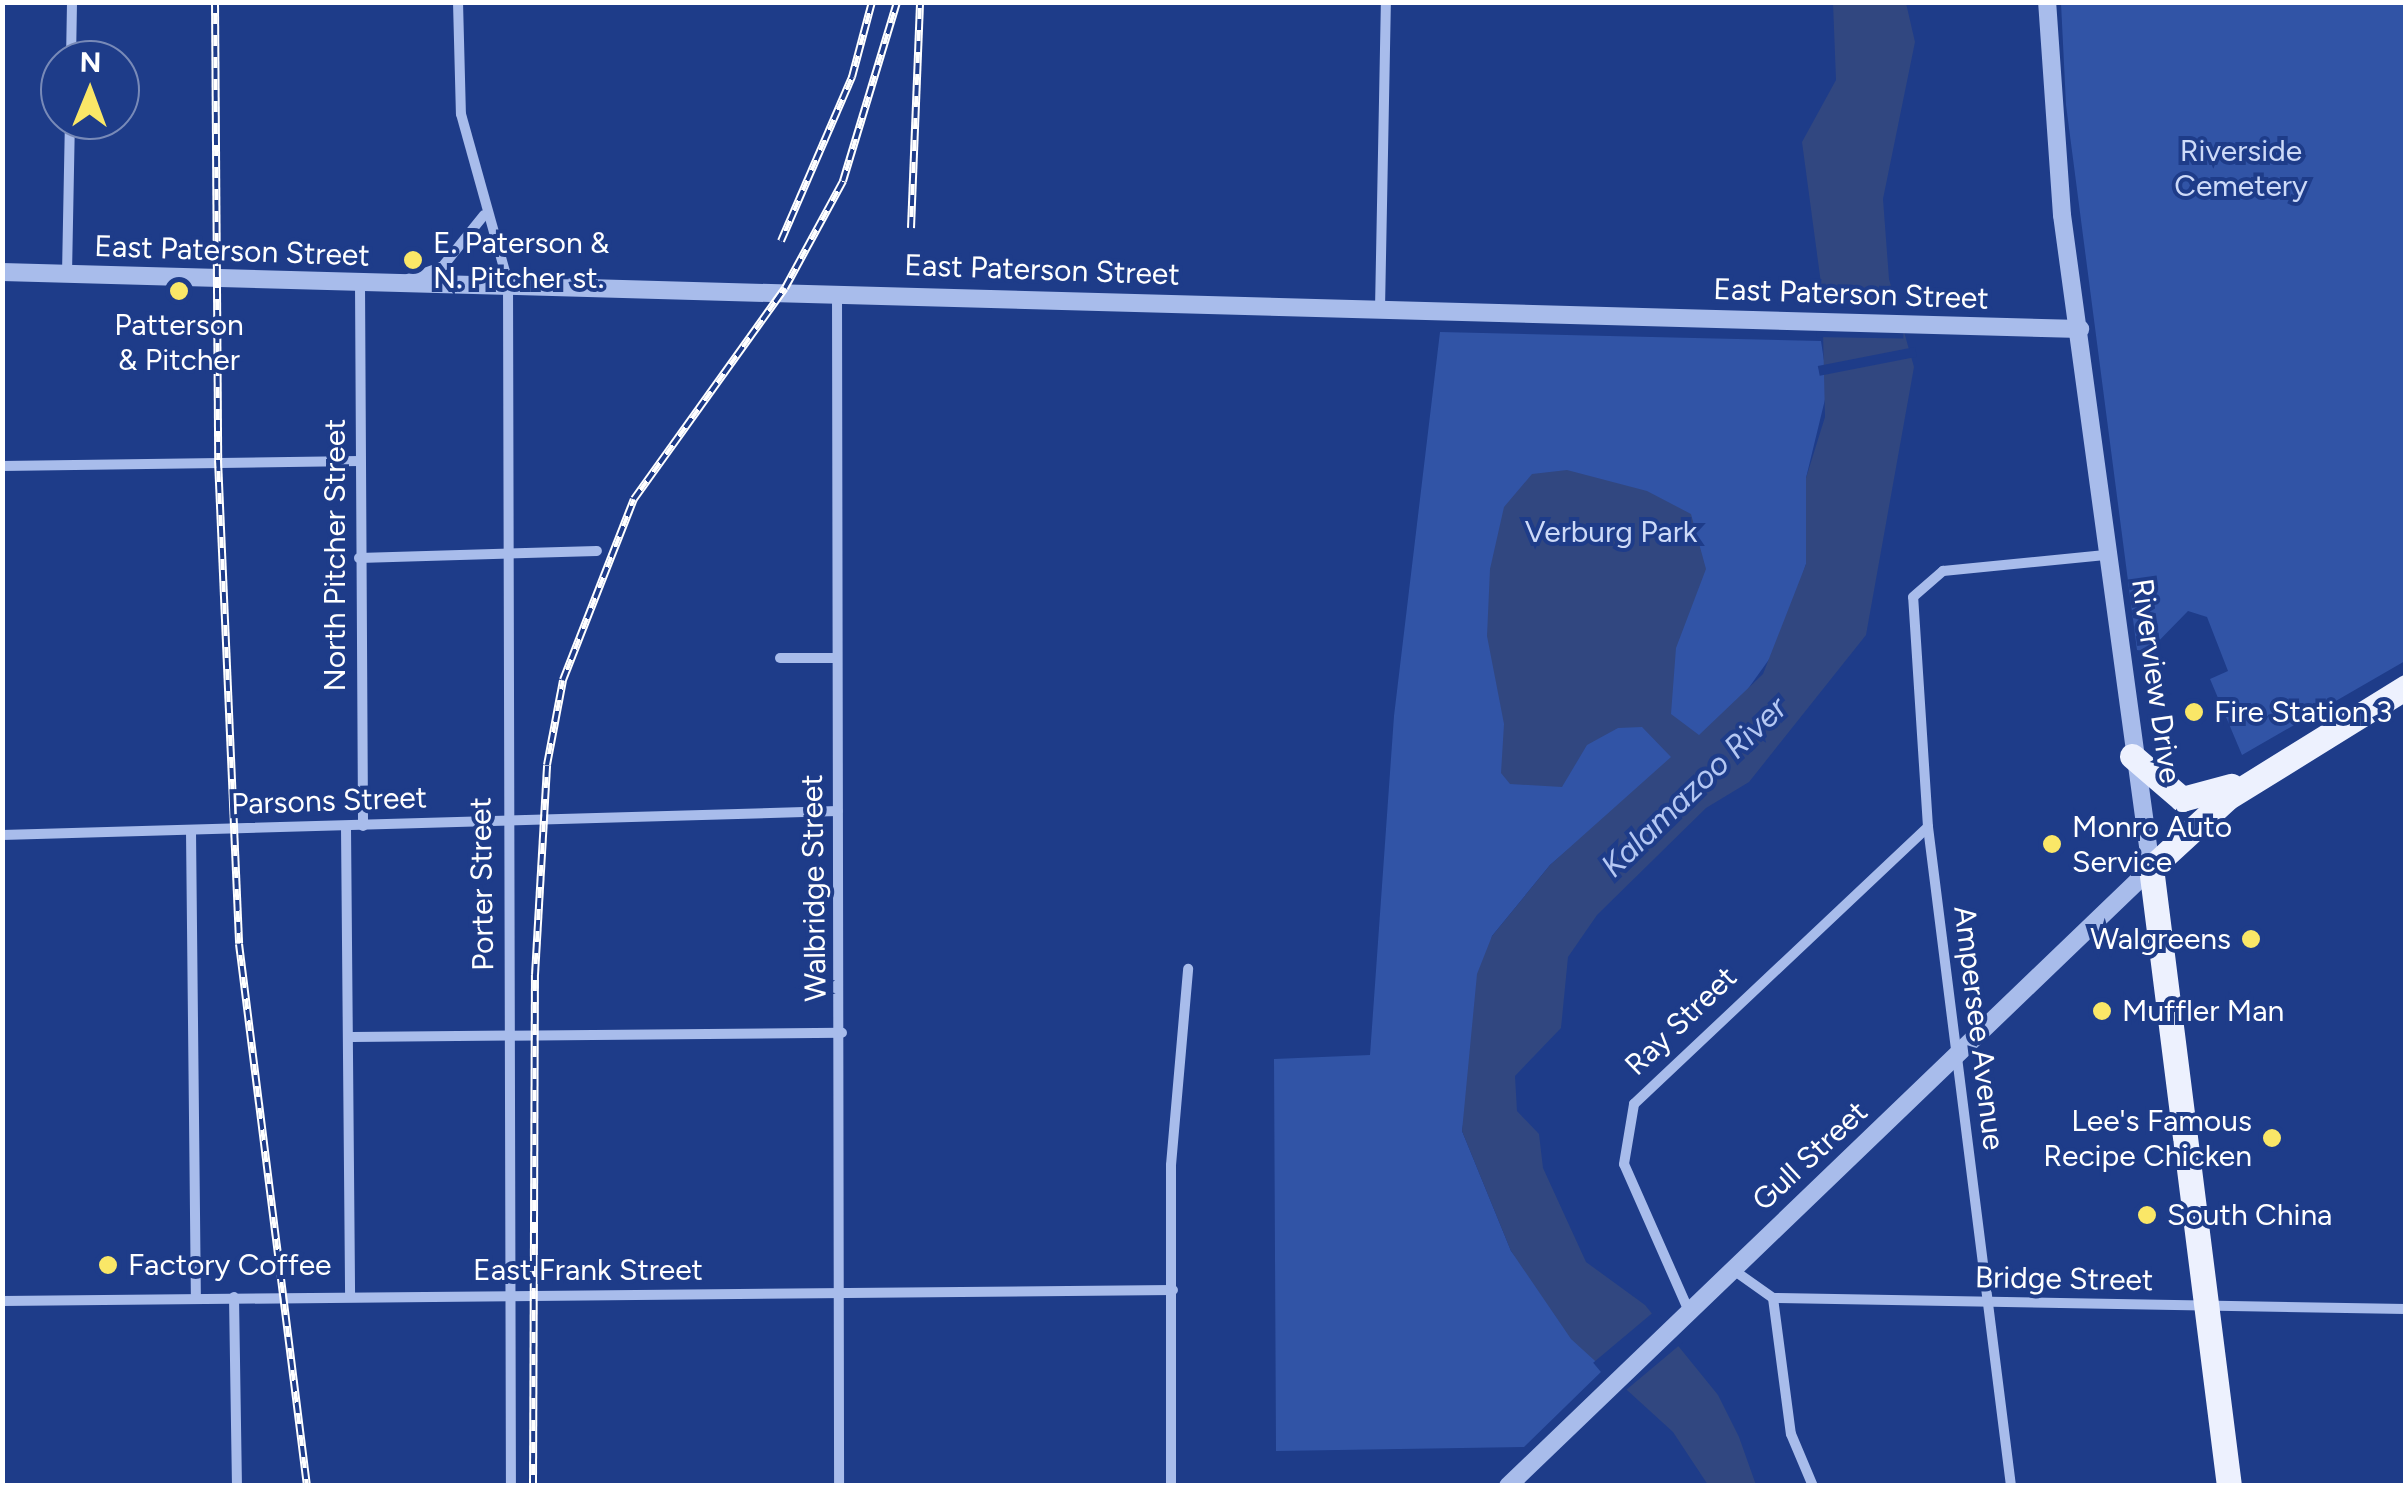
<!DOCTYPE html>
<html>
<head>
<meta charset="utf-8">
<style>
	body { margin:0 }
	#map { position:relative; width:2408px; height:1488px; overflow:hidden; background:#1e3c89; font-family:Figtree,sans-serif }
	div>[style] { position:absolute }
	.green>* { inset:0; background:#3154a6 }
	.water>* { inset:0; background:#314780 }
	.pier>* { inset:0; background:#1e3c89; transform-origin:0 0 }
	.minor>* { height:10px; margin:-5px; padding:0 5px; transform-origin:5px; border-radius:5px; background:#a8bceb }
	.tertiary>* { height:18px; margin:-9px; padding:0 9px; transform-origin:9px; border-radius:9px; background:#a8bceb }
	.primary>* { height:25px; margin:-12.5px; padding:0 12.5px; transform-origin:12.5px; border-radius:12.5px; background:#edf1fe }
	.rail>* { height:8px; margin-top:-4px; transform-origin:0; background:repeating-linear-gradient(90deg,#1e3c89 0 11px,#fff 0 22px); box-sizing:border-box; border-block:2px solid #fff }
	.dots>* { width:28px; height:28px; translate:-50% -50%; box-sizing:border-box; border:5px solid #1e3c89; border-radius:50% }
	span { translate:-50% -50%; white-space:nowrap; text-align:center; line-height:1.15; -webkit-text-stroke:8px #1e3c89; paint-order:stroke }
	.park-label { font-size:30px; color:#cddaf8 }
	.poi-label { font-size:30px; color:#fff }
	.left { translate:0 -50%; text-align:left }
	.right { translate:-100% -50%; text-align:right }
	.street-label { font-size:30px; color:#fff }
	.water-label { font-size:32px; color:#b4c7f3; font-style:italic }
	.frame { position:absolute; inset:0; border:5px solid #fff; pointer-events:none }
	.north { position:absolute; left:40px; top:40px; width:100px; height:100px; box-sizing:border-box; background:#1e3c89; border:2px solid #788ab8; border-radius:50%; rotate:1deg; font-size:28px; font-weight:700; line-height:40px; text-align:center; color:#fff }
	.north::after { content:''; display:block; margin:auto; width:35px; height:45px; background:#fae767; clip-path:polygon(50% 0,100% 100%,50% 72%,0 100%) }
</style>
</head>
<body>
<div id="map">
	<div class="green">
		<div style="clip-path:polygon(2061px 3px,2405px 3px,2405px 661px,2242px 755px,2210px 679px,2228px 671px,2207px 617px,2188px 611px,2148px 652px,2137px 650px,2066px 105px)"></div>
		<div style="clip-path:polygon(1440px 332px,1821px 341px,1828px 387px,1806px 478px,1806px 564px,1780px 644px,1735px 707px,1550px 865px,1492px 936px,1462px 1131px,1511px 1251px,1605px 1368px,1524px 1447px,1276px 1451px,1274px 1059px,1370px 1055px,1394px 716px)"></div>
	</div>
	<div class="water">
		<div style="clip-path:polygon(1833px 3px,1906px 3px,1915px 42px,1883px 199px,1889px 279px,1914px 367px,1866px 635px,1749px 782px,1706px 808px,1597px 915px,1568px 957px,1561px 1028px,1515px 1076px,1517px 1111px,1539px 1134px,1543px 1168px,1586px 1262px,1645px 1305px,1718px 1395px,1739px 1437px,1756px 1485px,1708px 1485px,1673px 1432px,1571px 1339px,1511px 1251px,1462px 1131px,1477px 974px,1492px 936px,1550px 865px,1671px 757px,1642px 727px,1618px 728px,1587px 745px,1562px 787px,1510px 784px,1501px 773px,1504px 724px,1487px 636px,1490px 569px,1504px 507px,1532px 474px,1567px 470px,1647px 491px,1691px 514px,1706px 569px,1676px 648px,1671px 714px,1699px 735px,1763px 674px,1806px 564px,1806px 478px,1825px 417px,1822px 291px,1802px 142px,1836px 80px)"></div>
	</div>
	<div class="pier">
		<div style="left:1817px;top:300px;width:87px;height:37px;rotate:1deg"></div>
		<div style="left:1915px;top:347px;width:10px;height:99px;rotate:79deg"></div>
		<div style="left:1656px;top:1310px;width:42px;height:82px;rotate:50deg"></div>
	</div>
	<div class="minor">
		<div style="left:458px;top:2px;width:112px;rotate:88.5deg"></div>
		<div style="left:461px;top:114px;width:174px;rotate:74.4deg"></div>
		<div style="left:508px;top:282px;width:1204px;rotate:89.86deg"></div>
		<div style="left:71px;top:60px;width:58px;rotate:-89deg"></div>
		<div style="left:67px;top:274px;width:154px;rotate:-88.9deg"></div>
		<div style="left:408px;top:279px;width:37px;rotate:-20deg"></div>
		<div style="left:443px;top:266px;width:65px;rotate:-51.2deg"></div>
		<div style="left:360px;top:283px;width:543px;rotate:89.68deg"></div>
		<div style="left:837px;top:292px;width:1194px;rotate:89.9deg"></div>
		<div style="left:1380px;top:309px;width:307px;rotate:-88.9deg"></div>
		<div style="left:2px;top:466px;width:358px;rotate:-0.8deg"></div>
		<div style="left:359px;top:558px;width:238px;rotate:-1.7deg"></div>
		<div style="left:780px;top:658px;width:57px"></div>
		<div style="left:346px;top:827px;width:469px;rotate:89.5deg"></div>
		<div style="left:191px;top:831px;width:467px;rotate:89.4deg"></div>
		<div style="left:2px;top:835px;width:836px;rotate:-1.64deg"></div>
		<div style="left:352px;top:1037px;width:490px;rotate:-0.5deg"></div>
		<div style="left:1732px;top:1269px;width:50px;rotate:35.3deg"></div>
		<div style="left:1773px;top:1298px;width:633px;rotate:1deg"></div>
		<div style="left:234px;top:1297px;width:189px;rotate:89.1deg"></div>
		<div style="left:1773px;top:1298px;width:137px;rotate:82.5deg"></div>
		<div style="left:1791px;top:1434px;width:56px;rotate:67.1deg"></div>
		<div style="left:2px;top:1301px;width:1171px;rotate:-0.54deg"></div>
		<div style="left:1688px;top:1309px;width:158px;rotate:-113.8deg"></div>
		<div style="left:1624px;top:1164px;width:61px;rotate:-80.5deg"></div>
		<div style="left:1634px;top:1104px;width:404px;rotate:-43.3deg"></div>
		<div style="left:1171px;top:1486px;width:321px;rotate:-90deg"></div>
		<div style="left:1171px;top:1165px;width:197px;rotate:-85deg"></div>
		<div style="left:2011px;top:1486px;width:664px;rotate:-97.18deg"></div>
		<div style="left:1928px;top:827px;width:230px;rotate:-93.7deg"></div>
		<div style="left:1913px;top:597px;width:40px;rotate:-41deg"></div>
		<div style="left:1943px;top:571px;width:163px;rotate:-5.6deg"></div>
	</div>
	<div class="tertiary">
		<div style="left:2px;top:272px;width:2079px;rotate:1.57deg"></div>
		<div style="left:1508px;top:1486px;width:892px;rotate:-43.86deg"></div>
		<div style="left:2151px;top:868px;width:659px;rotate:-97.76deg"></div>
		<div style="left:2062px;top:215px;width:214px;rotate:-94deg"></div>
	</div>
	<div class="primary">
		<div style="left:2132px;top:756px;width:66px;rotate:40.7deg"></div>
		<div style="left:2182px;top:799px;width:51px;rotate:-14.9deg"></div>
		<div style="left:2229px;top:1486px;width:623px;rotate:-97.19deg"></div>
		<div style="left:2151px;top:868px;width:103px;rotate:-42.6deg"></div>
		<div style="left:2227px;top:798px;width:211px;rotate:-31.8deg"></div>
	</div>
	<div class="rail">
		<div style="left:215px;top:2px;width:458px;rotate:89.6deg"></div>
		<div style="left:218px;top:460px;width:484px;rotate:87.5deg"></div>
		<div style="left:239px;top:944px;width:546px;rotate:82.85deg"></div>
		<div style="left:911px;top:228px;width:226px;rotate:-87.7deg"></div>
		<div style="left:781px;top:241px;width:179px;rotate:-66.6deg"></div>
		<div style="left:852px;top:77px;width:78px;rotate:-75.1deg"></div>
		<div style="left:533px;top:1486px;width:511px;rotate:-89.78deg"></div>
		<div style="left:535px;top:975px;width:210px;rotate:-86.7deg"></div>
		<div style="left:547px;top:765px;width:86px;rotate:-79.3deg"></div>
		<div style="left:563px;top:680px;width:194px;rotate:-68.6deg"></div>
		<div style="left:634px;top:499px;width:259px;rotate:-54.4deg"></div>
		<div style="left:785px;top:288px;width:122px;rotate:-61.5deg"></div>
		<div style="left:843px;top:181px;width:187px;rotate:-73.2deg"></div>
	</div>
	<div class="dots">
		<div style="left:413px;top:260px;background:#fae767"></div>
		<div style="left:179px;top:291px;background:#fae767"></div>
		<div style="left:2194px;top:712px;background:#fae767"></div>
		<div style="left:2052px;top:844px;background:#fae767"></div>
		<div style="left:2251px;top:939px;background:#fae767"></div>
		<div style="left:2102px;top:1011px;background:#fae767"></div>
		<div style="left:2272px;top:1138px;background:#fae767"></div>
		<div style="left:2147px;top:1215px;background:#fae767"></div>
		<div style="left:108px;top:1265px;background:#fae767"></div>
	</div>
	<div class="park-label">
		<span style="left:2241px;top:168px">Riverside<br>Cemetery</span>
		<span style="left:1611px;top:532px">Verburg Park</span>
	</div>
	<div class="poi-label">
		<span class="left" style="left:433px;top:260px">E. Paterson &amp;<br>N. Pitcher st.</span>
		<span style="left:179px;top:342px">Patterson<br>&amp; Pitcher</span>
		<span class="left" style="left:2214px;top:712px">Fire Station 3</span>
		<span class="left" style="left:2072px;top:844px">Monro Auto<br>Service</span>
		<span class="right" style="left:2231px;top:939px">Walgreens</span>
		<span class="left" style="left:2122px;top:1011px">Muffler Man</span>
		<span class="right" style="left:2252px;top:1138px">Lee's Famous<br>Recipe Chicken</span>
		<span class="left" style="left:2167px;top:1215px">South China</span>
		<span class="left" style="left:128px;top:1265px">Factory Coffee</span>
	</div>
	<div class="street-label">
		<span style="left:232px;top:251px;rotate:2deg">East Paterson Street</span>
		<span style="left:1042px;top:270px;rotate:2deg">East Paterson Street</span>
		<span style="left:1851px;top:294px;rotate:2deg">East Paterson Street</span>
		<span style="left:335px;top:555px;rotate:-90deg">North Pitcher Street</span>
		<span style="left:2156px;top:681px;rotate:82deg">Riverview Drive</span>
		<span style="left:329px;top:801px;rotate:-2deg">Parsons Street</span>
		<span style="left:482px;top:884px;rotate:-91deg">Porter Street</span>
		<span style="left:814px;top:888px;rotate:-91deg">Walbridge Street</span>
		<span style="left:1681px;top:1021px;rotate:-44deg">Ray Street</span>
		<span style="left:1979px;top:1028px;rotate:83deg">Ampersee Avenue</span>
		<span style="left:1810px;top:1156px;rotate:-43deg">Gull Street</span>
		<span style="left:588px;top:1270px">East Frank Street</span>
		<span style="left:2064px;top:1279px;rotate:1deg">Bridge Street</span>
	</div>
	<div class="water-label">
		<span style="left:1694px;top:787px;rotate:-44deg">Kalamazoo River</span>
	</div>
	<div class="frame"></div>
	<div class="north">N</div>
</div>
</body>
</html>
